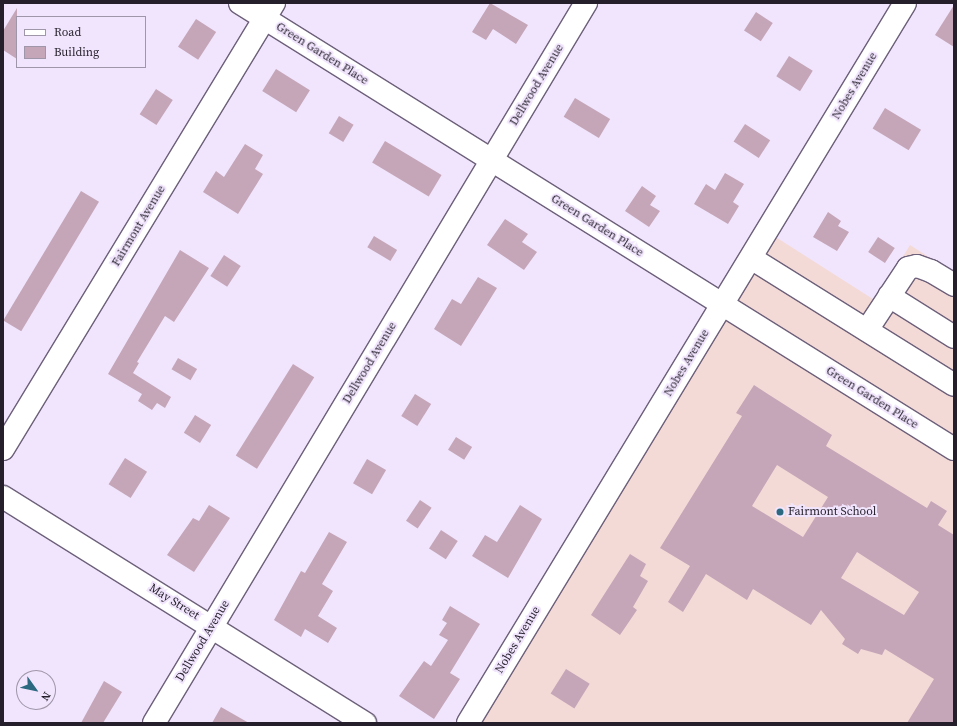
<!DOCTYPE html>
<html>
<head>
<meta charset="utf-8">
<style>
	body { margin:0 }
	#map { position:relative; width:957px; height:726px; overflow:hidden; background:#f1e5fd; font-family:"Source Serif 4",serif }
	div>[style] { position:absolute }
	.education>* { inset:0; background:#f4dad7 }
	.building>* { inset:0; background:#c5a6b8; transform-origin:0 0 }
	.roads { filter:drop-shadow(1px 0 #6d607a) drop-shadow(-1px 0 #6d607a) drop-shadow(0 1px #6d607a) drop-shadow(0 -1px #6d607a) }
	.minor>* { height:22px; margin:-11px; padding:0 11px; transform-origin:11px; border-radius:11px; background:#fff }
	.dots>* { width:11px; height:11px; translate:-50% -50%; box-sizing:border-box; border:2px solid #f1e5fd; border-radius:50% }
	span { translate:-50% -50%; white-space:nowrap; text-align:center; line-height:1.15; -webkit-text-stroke:4px #f1e5fd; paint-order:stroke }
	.street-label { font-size:12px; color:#241f2a }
	.poi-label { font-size:12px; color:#241f2a }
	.left { translate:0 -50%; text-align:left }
	.frame { position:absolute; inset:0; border:4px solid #241f2a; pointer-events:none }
	.legend { position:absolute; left:16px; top:16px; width:130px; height:52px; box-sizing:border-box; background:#f1e5fd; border:1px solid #9f96a9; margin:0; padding:5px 7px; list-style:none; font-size:12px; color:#241f2a }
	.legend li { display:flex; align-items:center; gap:8px; height:20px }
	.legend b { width:20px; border:1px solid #9f96a9 }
	.north { position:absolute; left:16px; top:670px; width:40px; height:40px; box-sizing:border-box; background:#f1e5fd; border:1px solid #9f96a9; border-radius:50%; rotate:123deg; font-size:11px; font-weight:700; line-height:16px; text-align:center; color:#241f2a }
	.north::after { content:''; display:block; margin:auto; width:14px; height:18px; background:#2c6980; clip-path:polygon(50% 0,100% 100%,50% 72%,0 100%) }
</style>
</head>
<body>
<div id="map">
	<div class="education">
		<div style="clip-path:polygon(771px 234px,876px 301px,910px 245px,954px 273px,954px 723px,479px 723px)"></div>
	</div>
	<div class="building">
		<div style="clip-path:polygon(490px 3px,528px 25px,516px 44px,493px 29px,486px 40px,472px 32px)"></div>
		<div style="clip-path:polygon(954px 5px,954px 47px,935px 35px)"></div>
		<div style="clip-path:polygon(17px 8px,17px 59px,3px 50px,3px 31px)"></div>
		<div style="left:756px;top:12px;width:20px;height:22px;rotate:33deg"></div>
		<div style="left:196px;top:19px;width:24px;height:33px;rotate:33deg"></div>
		<div style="left:789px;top:56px;width:28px;height:24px;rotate:32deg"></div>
		<div style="left:276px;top:69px;width:40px;height:26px;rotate:32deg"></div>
		<div style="left:156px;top:89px;width:20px;height:30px;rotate:33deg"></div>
		<div style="left:575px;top:98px;width:41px;height:22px;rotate:31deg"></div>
		<div style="left:885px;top:108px;width:42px;height:24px;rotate:31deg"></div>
		<div style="left:339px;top:116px;width:17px;height:20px;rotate:31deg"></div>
		<div style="left:745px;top:124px;width:30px;height:21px;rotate:33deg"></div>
		<div style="left:385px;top:141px;width:66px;height:25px;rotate:31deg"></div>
		<div style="clip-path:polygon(245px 144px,263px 155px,255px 169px,263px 174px,238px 214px,203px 192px,216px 171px,224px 177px)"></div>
		<div style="clip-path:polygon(725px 173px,744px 184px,733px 202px,739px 206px,728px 224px,694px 204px,706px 184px,715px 190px)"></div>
		<div style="clip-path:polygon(642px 186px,656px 196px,650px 205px,660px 211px,649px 227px,625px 211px)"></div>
		<div style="left:81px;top:191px;width:21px;height:151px;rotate:31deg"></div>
		<div style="clip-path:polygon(828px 212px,841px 221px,838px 226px,849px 232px,837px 251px,813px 237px)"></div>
		<div style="clip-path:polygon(505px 219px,528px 234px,522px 242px,537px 252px,524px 270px,487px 245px)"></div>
		<div style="left:374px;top:236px;width:27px;height:13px;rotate:31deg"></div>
		<div style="left:878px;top:237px;width:20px;height:18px;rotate:33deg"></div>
		<div style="clip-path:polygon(180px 250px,209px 268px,174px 322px,165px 316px,137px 362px,139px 363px,133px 373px,171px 397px,165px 408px,157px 403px,152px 410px,138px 401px,142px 394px,108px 374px)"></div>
		<div style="left:224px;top:255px;width:20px;height:25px;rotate:33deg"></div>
		<div style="clip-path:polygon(478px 277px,497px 288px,461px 346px,434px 329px,452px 299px,461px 304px)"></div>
		<div style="left:178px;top:358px;width:22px;height:13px;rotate:30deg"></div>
		<div style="left:293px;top:364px;width:25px;height:108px;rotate:32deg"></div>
		<div style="clip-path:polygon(evenodd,754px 385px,832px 435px,826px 446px,927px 508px,931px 501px,947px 511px,938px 525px,954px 535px,954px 723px,907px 723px,934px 679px,885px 649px,882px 655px,861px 649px,858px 654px,842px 644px,845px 639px,821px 610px,811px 625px,753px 589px,747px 600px,706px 574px,683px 612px,668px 602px,690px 566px,660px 548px,742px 416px,736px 413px,754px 385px,777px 465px,828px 497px,803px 537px,752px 506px,777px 465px,754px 385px,857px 552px,919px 592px,904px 615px,841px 578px,857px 552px)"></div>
		<div style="left:415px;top:394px;width:19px;height:26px;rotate:32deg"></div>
		<div style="left:195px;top:415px;width:19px;height:21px;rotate:32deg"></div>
		<div style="left:456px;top:437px;width:19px;height:15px;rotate:32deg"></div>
		<div style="left:125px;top:458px;width:26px;height:31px;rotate:32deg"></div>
		<div style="left:367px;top:459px;width:22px;height:28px;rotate:30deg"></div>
		<div style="left:420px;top:500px;width:14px;height:25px;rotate:34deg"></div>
		<div style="clip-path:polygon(209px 505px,230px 518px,194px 572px,167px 555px,193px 518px,199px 521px)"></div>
		<div style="clip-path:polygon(520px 505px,542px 519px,508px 578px,472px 556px,485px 535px,497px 542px)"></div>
		<div style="left:441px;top:530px;width:20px;height:22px;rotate:33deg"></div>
		<div style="clip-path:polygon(329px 532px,347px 542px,322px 584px,333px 591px,318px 616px,337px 628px,328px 643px,305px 629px,301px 637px,274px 620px,301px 571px,305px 573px)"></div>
		<div style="clip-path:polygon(630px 554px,646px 564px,640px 576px,648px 581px,633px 607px,637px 610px,620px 635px,591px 615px)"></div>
		<div style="clip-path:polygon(450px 606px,480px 624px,450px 673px,460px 679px,434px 719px,399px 696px,424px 661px,431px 666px,448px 640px,439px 635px,447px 623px,442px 620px)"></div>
		<div style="left:566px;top:669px;width:28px;height:29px;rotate:32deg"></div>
		<div style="clip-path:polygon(104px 681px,122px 692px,103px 723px,81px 723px)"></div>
		<div style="clip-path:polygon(221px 707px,249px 723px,212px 723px)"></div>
	</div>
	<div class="roads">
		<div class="minor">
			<div style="left:240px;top:3px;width:842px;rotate:31.99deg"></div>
			<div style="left:751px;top:258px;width:239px;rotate:32deg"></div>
			<div style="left:889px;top:296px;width:77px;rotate:32.2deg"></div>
			<div style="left:867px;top:330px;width:74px;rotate:-56.5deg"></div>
			<div style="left:908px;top:268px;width:9px;rotate:-13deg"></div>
			<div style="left:917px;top:266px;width:15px;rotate:20deg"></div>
			<div style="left:931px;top:271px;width:27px;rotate:31deg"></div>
			<div style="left:3px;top:449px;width:522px;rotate:-58.72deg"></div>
			<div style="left:3px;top:497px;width:427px;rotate:32deg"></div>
			<div style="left:154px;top:723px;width:840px;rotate:-59.04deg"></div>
			<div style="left:468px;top:723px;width:842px;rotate:-58.74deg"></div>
		</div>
	</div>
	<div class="dots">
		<div style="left:780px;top:512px;background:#2c6980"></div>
	</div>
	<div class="street-label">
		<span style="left:322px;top:54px;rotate:32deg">Green Garden Place</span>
		<span style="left:537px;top:85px;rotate:-59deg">Dellwood Avenue</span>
		<span style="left:855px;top:86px;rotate:-59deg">Nobes Avenue</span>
		<span style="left:139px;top:226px;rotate:-59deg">Fairmont Avenue</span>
		<span style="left:597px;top:226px;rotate:32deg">Green Garden Place</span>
		<span style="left:370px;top:363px;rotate:-59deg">Dellwood Avenue</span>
		<span style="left:687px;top:363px;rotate:-59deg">Nobes Avenue</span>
		<span style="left:872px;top:398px;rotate:32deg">Green Garden Place</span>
		<span style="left:174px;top:602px;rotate:32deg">May Street</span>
		<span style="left:518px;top:640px;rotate:-59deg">Nobes Avenue</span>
		<span style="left:203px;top:641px;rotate:-59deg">Dellwood Avenue</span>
	</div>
	<div class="poi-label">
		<span class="left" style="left:788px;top:512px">Fairmont School</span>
	</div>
	<div class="frame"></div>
	<ul class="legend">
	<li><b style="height:5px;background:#fff"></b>Road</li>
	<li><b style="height:11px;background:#c5a6b8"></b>Building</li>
	</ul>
	<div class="north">N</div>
</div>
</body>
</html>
